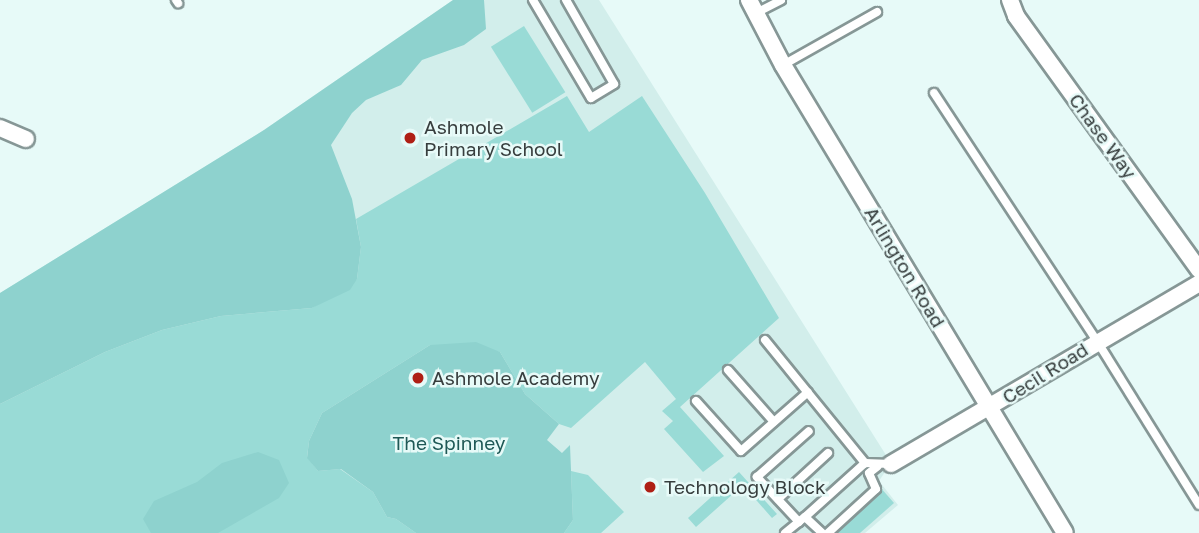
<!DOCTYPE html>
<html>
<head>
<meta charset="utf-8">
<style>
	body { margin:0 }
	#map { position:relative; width:1199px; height:533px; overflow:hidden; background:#e7faf8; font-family:"Golos Text",sans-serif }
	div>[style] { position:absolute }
	.built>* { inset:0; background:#d2eeeb }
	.green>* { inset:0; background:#99dbd6; transform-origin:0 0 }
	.forest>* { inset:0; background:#8ed2ce }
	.roads { filter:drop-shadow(2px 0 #869796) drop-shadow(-2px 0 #869796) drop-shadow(0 2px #869796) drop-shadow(0 -2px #869796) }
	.service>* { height:8px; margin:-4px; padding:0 4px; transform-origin:4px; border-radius:4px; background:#fff }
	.minor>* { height:16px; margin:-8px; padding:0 8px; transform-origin:8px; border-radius:8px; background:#fff }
	.dots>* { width:19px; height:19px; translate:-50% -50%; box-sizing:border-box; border:4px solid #e7faf8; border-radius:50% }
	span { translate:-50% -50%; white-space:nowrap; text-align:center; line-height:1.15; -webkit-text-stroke:5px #e7faf8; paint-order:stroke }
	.poi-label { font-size:19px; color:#373e3e }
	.left { translate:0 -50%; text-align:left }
	.street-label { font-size:19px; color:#373e3e }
	.park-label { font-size:19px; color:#1e5855 }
</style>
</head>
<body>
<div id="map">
	<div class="built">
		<div style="clip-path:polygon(453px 0,599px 0,891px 463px,879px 481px,898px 505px,865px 533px,0 533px,0 293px,264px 130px)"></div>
	</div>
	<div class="green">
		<div style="left:524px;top:26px;width:78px;height:39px;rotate:58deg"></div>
		<div style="clip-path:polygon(567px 96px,589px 132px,642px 96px,705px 193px,779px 318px,680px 407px,724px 456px,703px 472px,664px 429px,673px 421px,662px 411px,676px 399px,645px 362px,571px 428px,559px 424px,525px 394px,500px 352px,430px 345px,322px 413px,309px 441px,307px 457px,318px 471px,340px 469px,373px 492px,387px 517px,396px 519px,416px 533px,0 533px,0 404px,105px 352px,162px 330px,221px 316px,312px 308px,357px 279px,361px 247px,356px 219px)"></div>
		<div style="clip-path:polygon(571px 471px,588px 475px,624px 512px,601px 533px,564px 533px,573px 520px)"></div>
		<div style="clip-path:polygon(739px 472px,777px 514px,772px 518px,743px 485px,696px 527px,688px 518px)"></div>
		<div style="clip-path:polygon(880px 487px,894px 503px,860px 533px,833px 533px)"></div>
	</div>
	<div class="forest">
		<div style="clip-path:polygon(453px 0,484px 0,486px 29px,464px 45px,422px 60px,401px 85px,366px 100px,352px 113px,331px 145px,352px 199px,361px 247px,357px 279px,350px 290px,312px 308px,221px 316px,162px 330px,105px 352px,0 404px,0 293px,264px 130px)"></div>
		<div style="clip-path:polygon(476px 342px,500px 352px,525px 394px,559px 424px,547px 440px,562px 453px,570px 445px,573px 520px,564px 533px,416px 533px,396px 519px,387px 517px,373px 492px,341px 469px,318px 471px,307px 458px,309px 441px,322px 413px,430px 345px)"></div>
		<div style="clip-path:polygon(258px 452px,279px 460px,289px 483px,279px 498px,218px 533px,151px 533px,143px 519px,154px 501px,197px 482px,222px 463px)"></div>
	</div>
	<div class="roads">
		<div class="service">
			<div style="left:176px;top:0;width:4px;rotate:56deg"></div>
			<div style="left:533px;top:0;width:114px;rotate:59.4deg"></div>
			<div style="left:591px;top:98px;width:27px;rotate:-31deg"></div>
			<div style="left:614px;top:84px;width:97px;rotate:-119.7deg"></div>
			<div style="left:756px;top:13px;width:28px;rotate:-27deg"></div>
			<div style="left:783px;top:65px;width:108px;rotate:-29.4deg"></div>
			<div style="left:934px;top:93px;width:297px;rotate:56.7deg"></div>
			<div style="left:1097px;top:341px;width:193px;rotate:58.1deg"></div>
			<div style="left:765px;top:340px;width:159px;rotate:50.9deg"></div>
			<div style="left:865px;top:463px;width:26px;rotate:2deg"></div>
			<div style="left:728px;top:370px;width:69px;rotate:48.5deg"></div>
			<div style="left:696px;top:401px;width:67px;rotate:48deg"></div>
			<div style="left:741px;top:451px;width:89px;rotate:-41.4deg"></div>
			<div style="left:778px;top:499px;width:68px;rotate:-42.6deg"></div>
			<div style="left:805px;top:517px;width:81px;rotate:-42deg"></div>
			<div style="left:799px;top:522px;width:62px;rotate:-133deg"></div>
			<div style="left:757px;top:477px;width:69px;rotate:-41.5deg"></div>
			<div style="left:785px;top:533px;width:26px;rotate:-39deg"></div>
			<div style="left:805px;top:517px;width:23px;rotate:43deg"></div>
			<div style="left:828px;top:533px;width:65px;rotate:-42.5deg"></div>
			<div style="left:876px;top:489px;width:17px;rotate:-114deg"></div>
			<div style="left:869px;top:473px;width:11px;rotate:-38deg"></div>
		</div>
		<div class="minor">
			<div style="left:749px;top:0;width:73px;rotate:62.4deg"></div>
			<div style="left:783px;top:65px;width:546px;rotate:58.93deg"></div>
			<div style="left:1010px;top:0;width:17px;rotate:69deg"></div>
			<div style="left:1016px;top:16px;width:313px;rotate:54.2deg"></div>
			<div style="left:0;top:128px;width:28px;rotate:23deg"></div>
			<div style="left:891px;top:464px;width:357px;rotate:-30.4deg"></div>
		</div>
	</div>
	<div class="dots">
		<div style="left:410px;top:138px;background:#af1f15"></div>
		<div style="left:418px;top:378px;background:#af1f15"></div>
		<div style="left:650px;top:487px;background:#af1f15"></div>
	</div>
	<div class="poi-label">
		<span class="left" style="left:424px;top:138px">Ashmole<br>Primary School</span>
		<span class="left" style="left:432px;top:378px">Ashmole Academy</span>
		<span class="left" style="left:664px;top:487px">Technology Block</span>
	</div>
	<div class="street-label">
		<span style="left:1103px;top:136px;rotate:54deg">Chase Way</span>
		<span style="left:905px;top:267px;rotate:59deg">Arlington Road</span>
		<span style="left:1045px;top:373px;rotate:-32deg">Cecil Road</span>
	</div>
	<div class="park-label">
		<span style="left:449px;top:443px">The Spinney</span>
	</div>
</div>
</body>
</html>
